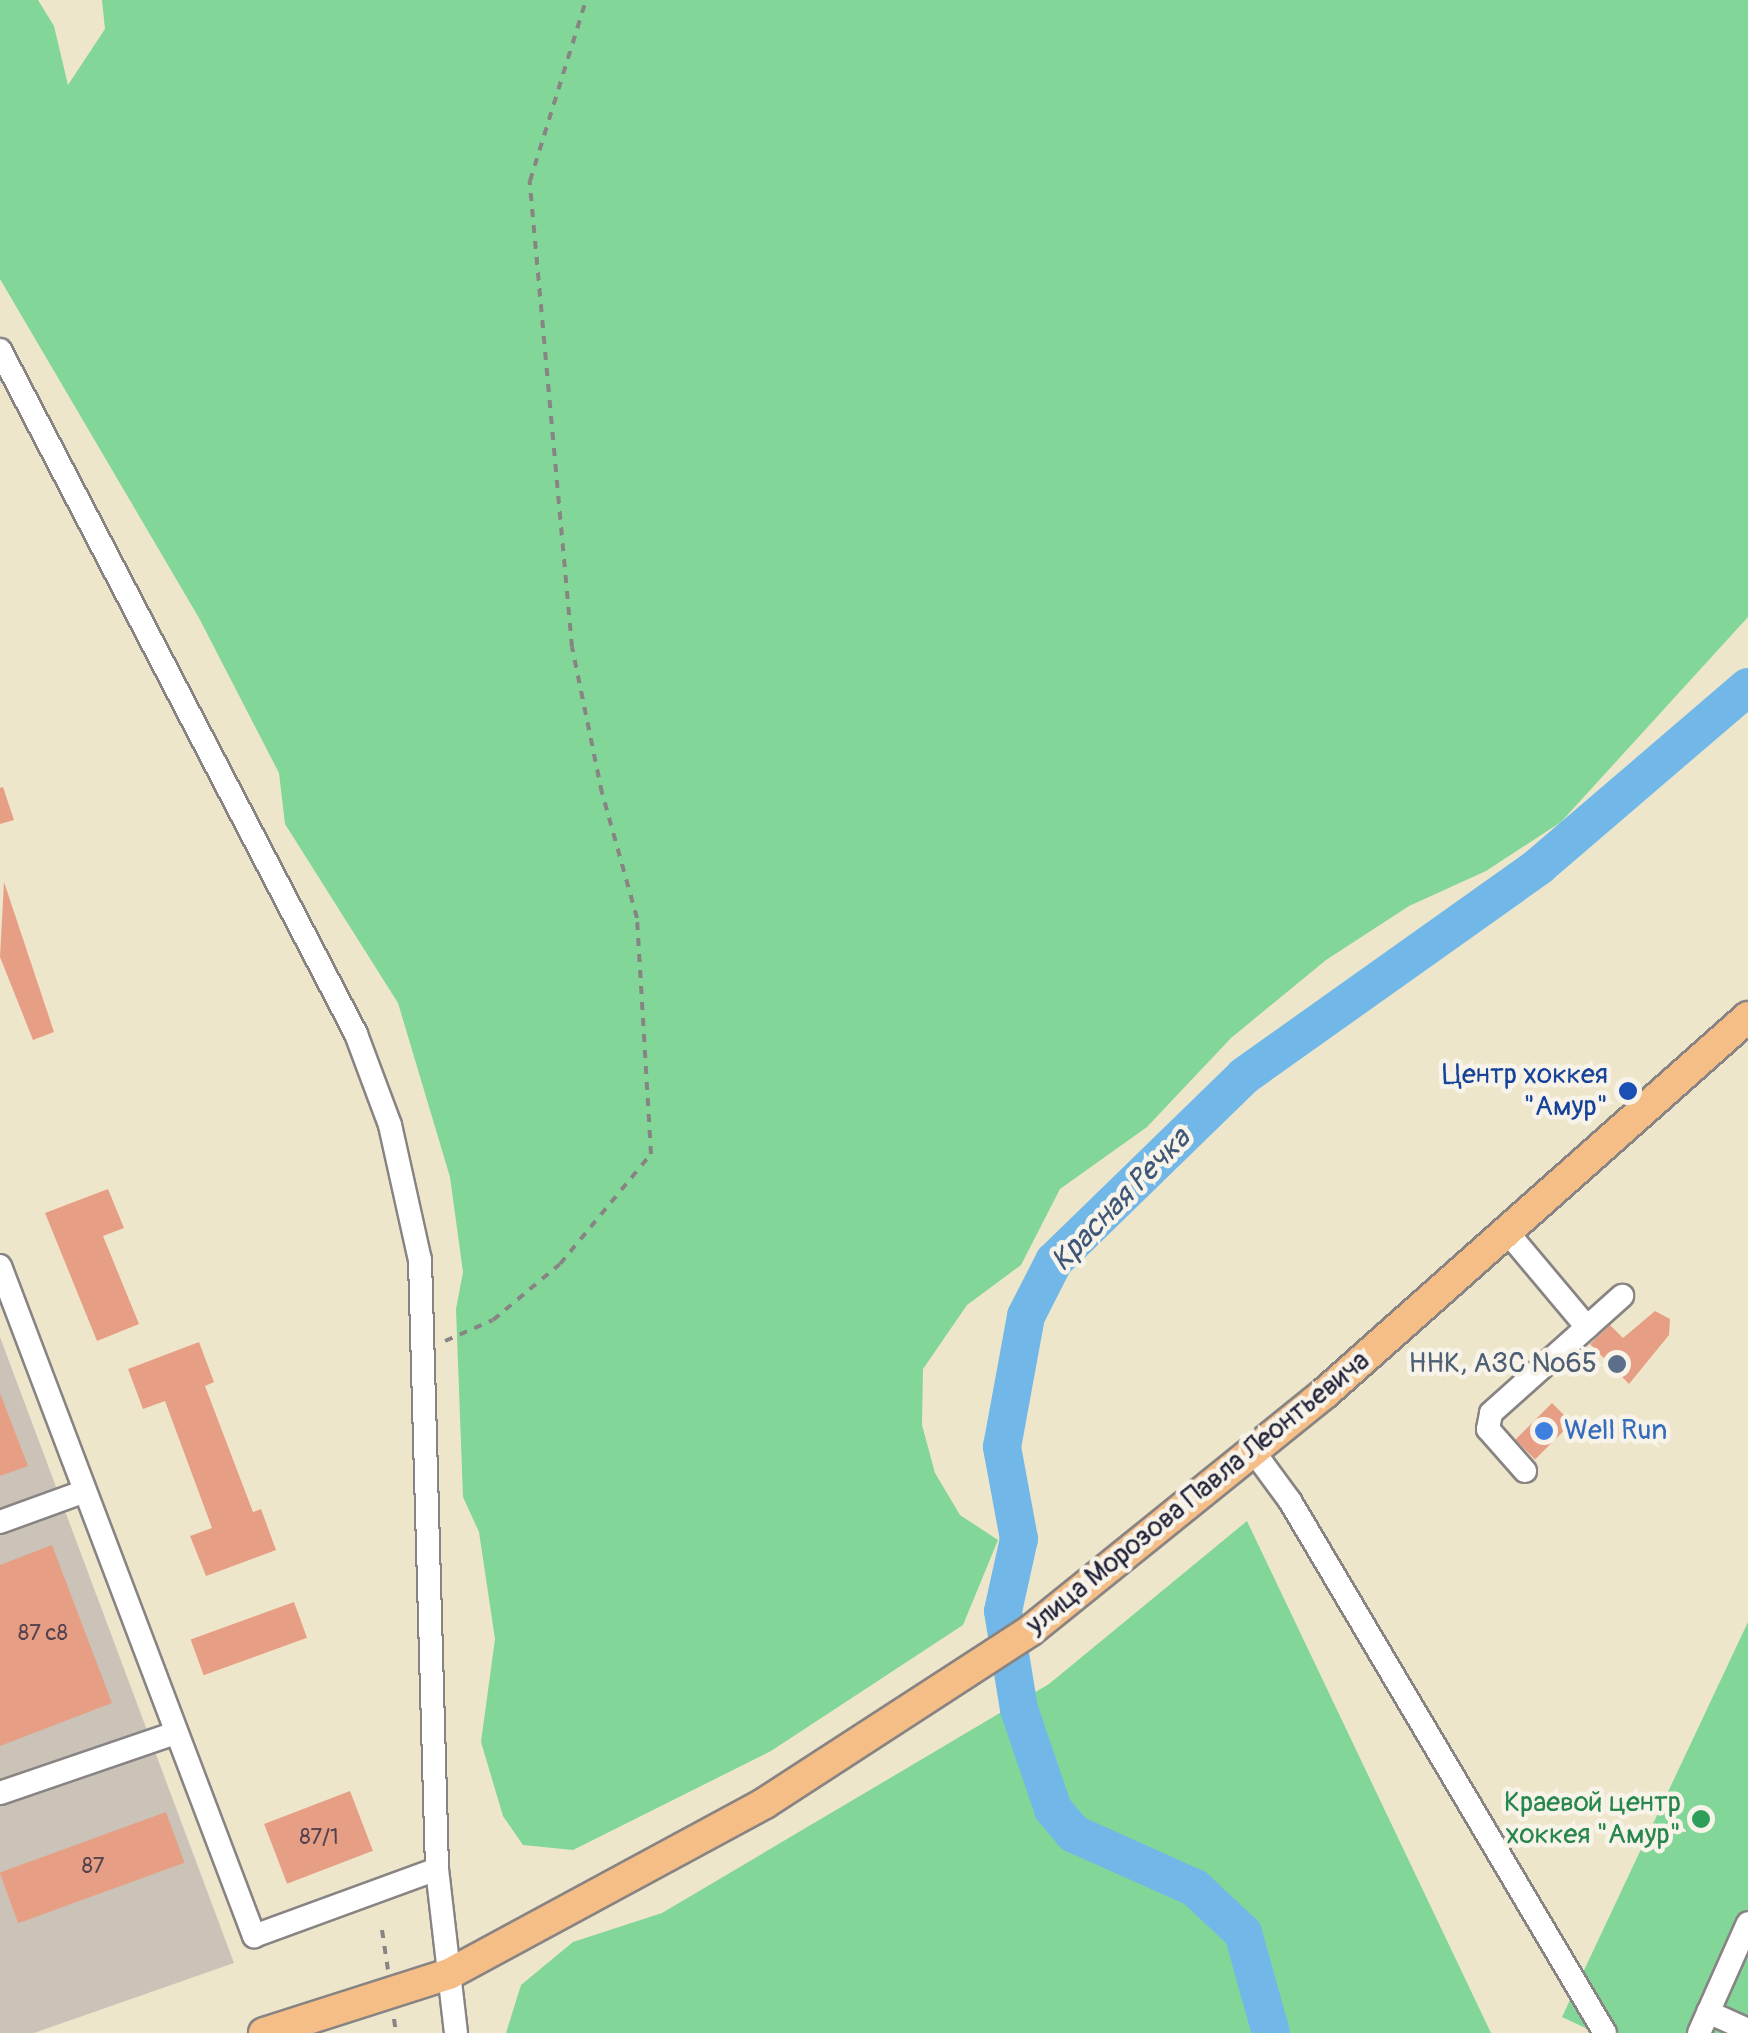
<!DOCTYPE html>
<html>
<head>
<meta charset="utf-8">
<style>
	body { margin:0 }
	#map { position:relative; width:1748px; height:2033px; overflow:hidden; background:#eee6cb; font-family:Pangolin,sans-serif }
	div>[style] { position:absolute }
	.industrial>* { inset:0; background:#cbc3b8 }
	.green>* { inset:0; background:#81d698 }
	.river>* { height:38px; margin:-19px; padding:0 19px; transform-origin:19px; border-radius:19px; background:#71b8e9 }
	.building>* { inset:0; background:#e69f85; transform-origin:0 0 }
	.path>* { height:4px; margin-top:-2px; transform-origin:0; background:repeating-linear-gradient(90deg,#888483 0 8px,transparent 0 16px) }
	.roads { filter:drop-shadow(2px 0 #888483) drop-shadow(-2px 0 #888483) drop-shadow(0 2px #888483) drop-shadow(0 -2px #888483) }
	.minor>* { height:22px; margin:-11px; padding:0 11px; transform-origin:11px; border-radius:11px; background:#fff }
	.major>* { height:30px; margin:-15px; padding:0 15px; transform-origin:15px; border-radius:15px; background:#f6be87 }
	.dots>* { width:28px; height:28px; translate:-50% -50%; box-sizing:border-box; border:5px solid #f7f3e8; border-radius:50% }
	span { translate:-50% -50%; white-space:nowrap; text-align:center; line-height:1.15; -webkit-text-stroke:9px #f7f3e8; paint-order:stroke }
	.number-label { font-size:22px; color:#53414e }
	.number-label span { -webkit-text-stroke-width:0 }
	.transit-label { font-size:28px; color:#164399 }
	.right { translate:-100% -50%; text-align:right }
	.service-label { font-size:28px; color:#4e5e75 }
	.shop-label { font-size:28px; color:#366cbe }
	.left { translate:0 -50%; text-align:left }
	.street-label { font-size:28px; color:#22223b }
	.leisure-label { font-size:28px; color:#27864d }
	.water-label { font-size:30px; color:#3e5678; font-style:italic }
</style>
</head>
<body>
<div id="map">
	<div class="industrial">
		<div style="clip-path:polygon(0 1337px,234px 1963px,34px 2033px,0 2033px)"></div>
	</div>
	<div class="green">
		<div style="clip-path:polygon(0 0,38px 0,54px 26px,68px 85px,105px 29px,102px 0,1748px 0,1748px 617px,1561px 822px,1486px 871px,1409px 906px,1326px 960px,1231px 1038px,1147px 1127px,1060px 1189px,1021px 1265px,967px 1305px,923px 1369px,922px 1425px,935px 1473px,960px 1515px,998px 1540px,963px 1625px,771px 1751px,573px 1850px,523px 1845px,503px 1816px,481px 1742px,495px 1639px,479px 1532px,463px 1497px,456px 1309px,463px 1272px,450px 1177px,398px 1003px,285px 824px,279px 773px,199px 618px,0 279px)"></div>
		<div style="clip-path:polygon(1247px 1521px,1491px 2033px,506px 2033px,521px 1985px,573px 1942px,662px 1913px,1049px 1684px)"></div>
		<div style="clip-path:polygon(1748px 1622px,1748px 2033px,1596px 2033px,1562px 2017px)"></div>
	</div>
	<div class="river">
		<div style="left:1271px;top:2033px;width:104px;rotate:-105.6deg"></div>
		<div style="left:1243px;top:1933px;width:66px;rotate:-136.8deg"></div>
		<div style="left:1195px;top:1888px;width:133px;rotate:-155.9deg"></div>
		<div style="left:1074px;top:1834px;width:33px;rotate:-130deg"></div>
		<div style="left:1053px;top:1809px;width:106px;rotate:-108.8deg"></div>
		<div style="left:1019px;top:1709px;width:99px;rotate:-99.3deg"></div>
		<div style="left:1003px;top:1611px;width:74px;rotate:-77.5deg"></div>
		<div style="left:1019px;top:1539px;width:94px;rotate:-100.5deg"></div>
		<div style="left:1002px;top:1447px;width:133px;rotate:-79.6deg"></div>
		<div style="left:1026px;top:1316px;width:62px;rotate:-63deg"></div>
		<div style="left:1054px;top:1261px;width:265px;rotate:-44.2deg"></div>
		<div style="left:1244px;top:1076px;width:362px;rotate:-35.4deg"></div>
		<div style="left:1539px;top:866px;width:275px;rotate:-40.6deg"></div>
	</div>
	<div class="building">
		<div style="clip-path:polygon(3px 787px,14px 820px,0 824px,0 788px)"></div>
		<div style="clip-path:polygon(4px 882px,54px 1032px,33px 1040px,0 957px)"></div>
		<div style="clip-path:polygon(108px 1189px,124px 1228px,103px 1236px,139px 1324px,97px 1341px,45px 1213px)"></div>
		<div style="clip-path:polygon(1655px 1311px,1670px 1319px,1669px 1335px,1629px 1384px,1590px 1344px,1610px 1325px,1623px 1338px)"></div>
		<div style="clip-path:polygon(199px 1342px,214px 1382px,205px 1386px,253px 1512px,261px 1509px,276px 1550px,206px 1576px,190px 1536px,212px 1528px,165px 1401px,143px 1409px,128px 1369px)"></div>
		<div style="clip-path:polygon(0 1393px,28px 1466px,0 1476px)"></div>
		<div style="left:1552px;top:1403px;width:28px;height:52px;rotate:45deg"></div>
		<div style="clip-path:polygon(52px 1545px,112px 1703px,0 1746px,0 1565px)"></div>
		<div style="left:294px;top:1602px;width:38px;height:110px;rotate:70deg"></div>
		<div style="left:350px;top:1791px;width:64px;height:92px;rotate:69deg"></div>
		<div style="left:166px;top:1812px;width:54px;height:177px;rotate:70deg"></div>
	</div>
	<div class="path">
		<div style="left:445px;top:1341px;width:52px;rotate:-23.6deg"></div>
		<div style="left:493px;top:1320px;width:87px;rotate:-39.9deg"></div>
		<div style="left:560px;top:1264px;width:143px;rotate:-50.4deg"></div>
		<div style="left:651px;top:1154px;width:236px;rotate:-93.4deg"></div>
		<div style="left:637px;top:918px;width:130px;rotate:-105.6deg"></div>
		<div style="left:602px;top:793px;width:149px;rotate:-101.6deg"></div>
		<div style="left:572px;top:647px;width:468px;rotate:-95.2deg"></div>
		<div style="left:530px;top:181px;width:189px;rotate:-72.8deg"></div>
		<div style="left:382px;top:1930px;width:40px;rotate:81.5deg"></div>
		<div style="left:394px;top:2019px;width:14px;rotate:82deg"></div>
	</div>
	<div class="roads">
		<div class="minor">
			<div style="left:0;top:350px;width:771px;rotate:62.5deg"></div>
			<div style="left:356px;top:1034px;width:97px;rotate:69.5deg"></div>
			<div style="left:390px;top:1125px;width:138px;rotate:77.5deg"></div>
			<div style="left:420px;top:1260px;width:609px;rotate:88.4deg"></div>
			<div style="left:437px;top:1869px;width:165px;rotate:83.4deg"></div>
			<div style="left:1508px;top:1233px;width:123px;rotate:50deg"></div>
			<div style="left:0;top:1266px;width:717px;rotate:69.24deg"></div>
			<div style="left:254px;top:1936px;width:195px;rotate:-20.1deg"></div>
			<div style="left:1254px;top:1452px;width:61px;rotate:53.7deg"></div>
			<div style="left:1290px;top:1501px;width:618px;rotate:59.37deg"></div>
			<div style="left:1525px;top:1471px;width:56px;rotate:-131.4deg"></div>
			<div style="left:1488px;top:1429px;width:16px;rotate:-79deg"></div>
			<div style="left:1491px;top:1413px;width:176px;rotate:-41.8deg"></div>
			<div style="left:0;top:1522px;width:90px;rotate:-20deg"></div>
			<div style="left:0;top:1793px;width:185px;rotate:-18.9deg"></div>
			<div style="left:1708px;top:2012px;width:44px;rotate:24.2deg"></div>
			<div style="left:1699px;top:2033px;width:120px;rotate:-66deg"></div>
		</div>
		<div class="major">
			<div style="left:264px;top:2033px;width:194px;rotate:-17.7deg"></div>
			<div style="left:449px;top:1974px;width:359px;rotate:-28.4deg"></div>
			<div style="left:765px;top:1803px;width:316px;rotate:-33deg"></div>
			<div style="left:1030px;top:1631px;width:379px;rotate:-38.9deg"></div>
			<div style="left:1325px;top:1393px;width:566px;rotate:-41.63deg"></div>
		</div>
	</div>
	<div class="dots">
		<div style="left:1628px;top:1091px;background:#1a4fb4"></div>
		<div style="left:1617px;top:1364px;background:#5c6f8a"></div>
		<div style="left:1544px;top:1431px;background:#3f7fe0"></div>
		<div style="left:1701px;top:1819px;background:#2e9e5b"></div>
	</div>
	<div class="number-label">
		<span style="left:43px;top:1634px">87 с8</span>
		<span style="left:319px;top:1838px">87/1</span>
		<span style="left:93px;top:1867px">87</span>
	</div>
	<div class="transit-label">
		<span class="right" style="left:1608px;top:1091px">Центр хоккея<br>"Амур"</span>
	</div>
	<div class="service-label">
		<span class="right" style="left:1597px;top:1364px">ННК, АЗС №65</span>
	</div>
	<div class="shop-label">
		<span class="left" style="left:1564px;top:1431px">Well Run</span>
	</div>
	<div class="street-label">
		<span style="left:1198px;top:1493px;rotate:-39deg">улица Морозова Павла Леонтьевича</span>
	</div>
	<div class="leisure-label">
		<span class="right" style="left:1681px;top:1819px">Краевой центр<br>хоккея "Амур"</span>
	</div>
	<div class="water-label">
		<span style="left:1121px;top:1200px;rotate:-46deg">Красная Речка</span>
	</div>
</div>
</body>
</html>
